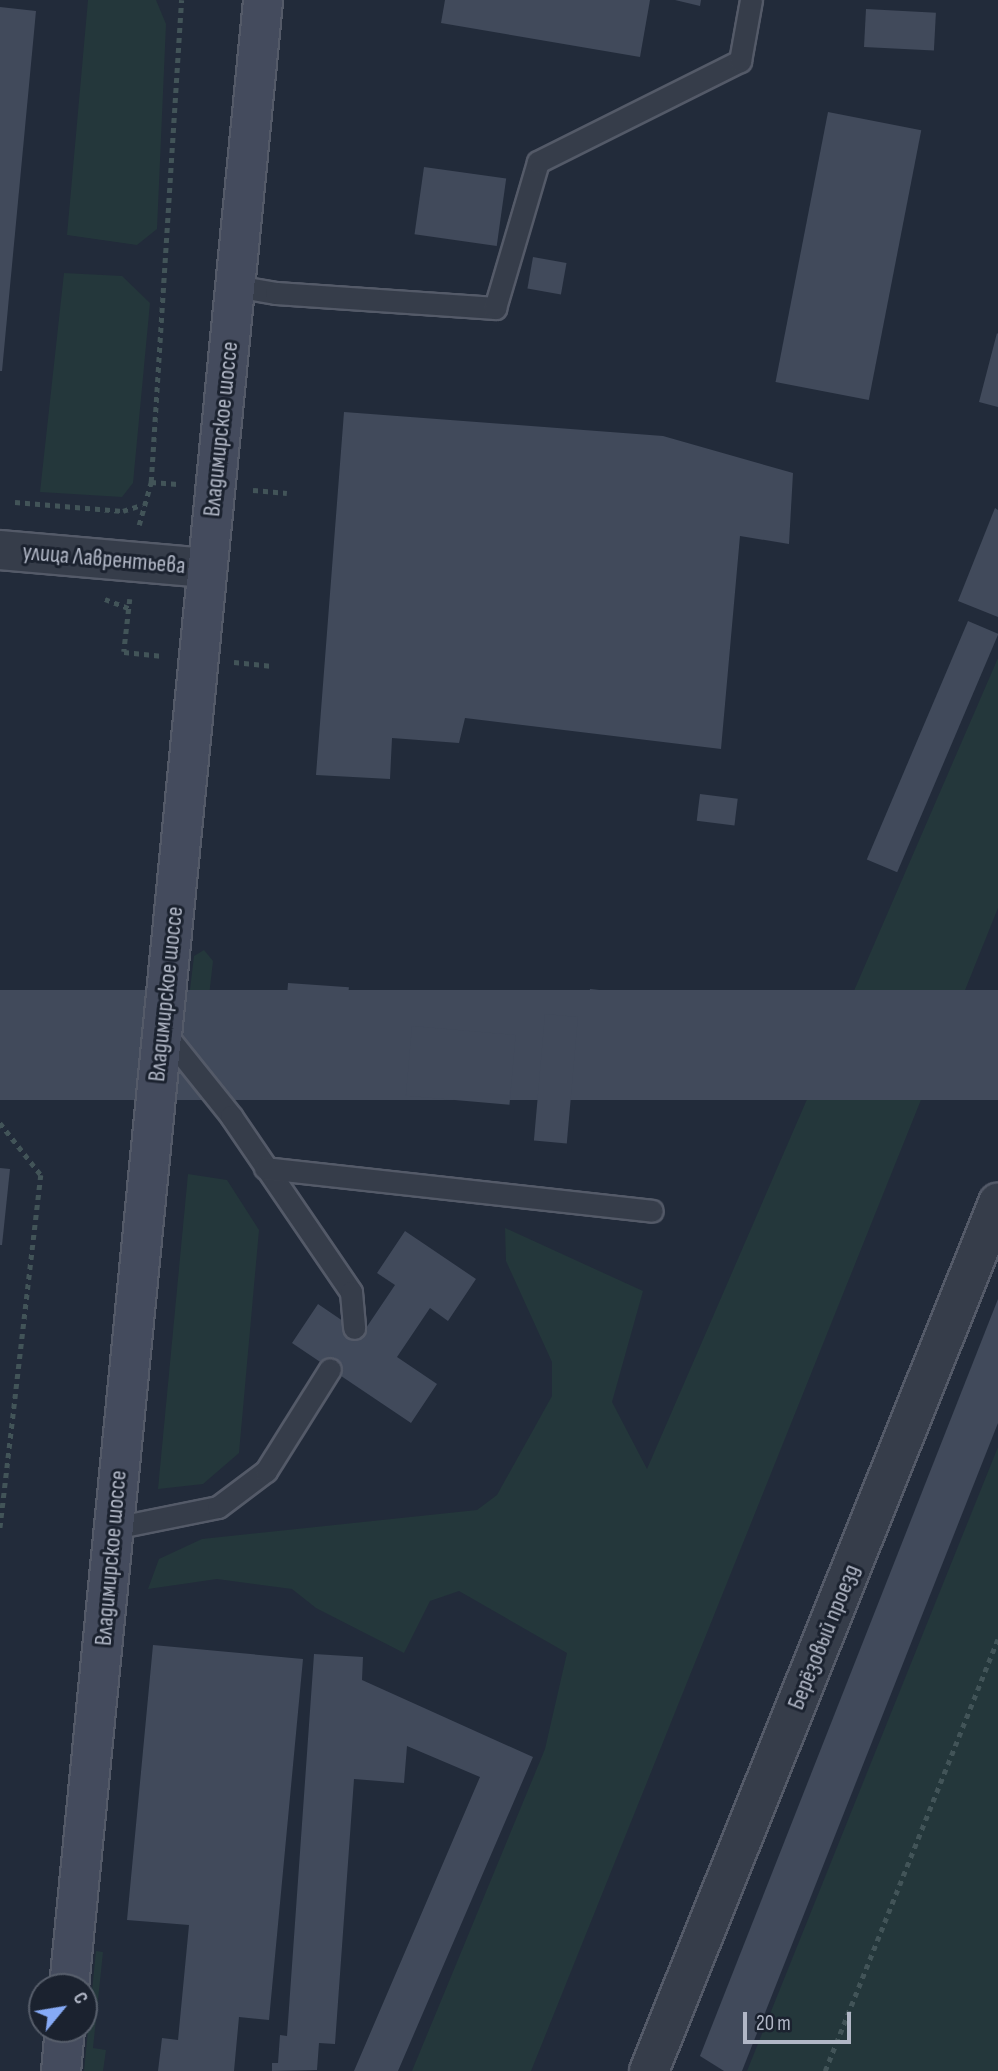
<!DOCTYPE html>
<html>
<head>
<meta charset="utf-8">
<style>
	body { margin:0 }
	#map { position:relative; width:998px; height:2071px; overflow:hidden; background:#222b3a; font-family:"Sofia Sans Condensed",sans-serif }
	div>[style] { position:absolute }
	.green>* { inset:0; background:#24373b }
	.building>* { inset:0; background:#414a5b; transform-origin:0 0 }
	.path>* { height:4.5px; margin-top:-2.25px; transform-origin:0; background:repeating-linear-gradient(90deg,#425458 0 5px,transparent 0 10px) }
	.roads { filter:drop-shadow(2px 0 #545a68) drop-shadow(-2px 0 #545a68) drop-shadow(0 2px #545a68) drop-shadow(0 -2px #545a68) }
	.service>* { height:21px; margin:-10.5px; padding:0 10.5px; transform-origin:10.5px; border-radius:10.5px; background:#363d4a }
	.minor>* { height:38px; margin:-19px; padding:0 19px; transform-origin:19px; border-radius:19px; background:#363d4a }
	.tertiary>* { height:38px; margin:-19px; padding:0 19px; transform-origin:19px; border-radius:19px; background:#363d4a }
	.secondary>* { height:38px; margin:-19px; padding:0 19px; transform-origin:19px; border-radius:19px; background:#444b5d }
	span { translate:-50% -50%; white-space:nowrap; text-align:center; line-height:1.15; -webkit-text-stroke:6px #1b222f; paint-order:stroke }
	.street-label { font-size:24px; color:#b1b7c6 }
	.north { position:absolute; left:28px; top:1973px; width:70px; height:70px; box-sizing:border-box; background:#1b222f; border:2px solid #575e6b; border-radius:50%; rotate:60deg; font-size:19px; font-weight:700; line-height:28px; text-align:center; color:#b1b7c6 }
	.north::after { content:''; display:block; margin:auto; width:24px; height:32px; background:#86aaf6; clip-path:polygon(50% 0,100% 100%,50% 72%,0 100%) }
	.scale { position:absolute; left:743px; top:2012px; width:108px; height:32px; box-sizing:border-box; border:4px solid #b1b7c6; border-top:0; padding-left:9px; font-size:21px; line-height:24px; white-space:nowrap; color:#b1b7c6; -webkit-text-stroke:5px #1b222f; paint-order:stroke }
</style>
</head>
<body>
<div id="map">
	<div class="green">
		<div style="clip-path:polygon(88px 0,156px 0,166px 24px,157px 229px,137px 245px,67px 235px)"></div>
		<div style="clip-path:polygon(64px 273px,122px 276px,150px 303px,133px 483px,122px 497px,40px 492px)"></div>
		<div style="clip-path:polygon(998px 658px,998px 908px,531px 2071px,412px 2071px,545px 1749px,567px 1653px,459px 1591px,430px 1601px,404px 1653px,316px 1608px,292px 1589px,217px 1579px,148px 1589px,159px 1559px,202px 1539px,477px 1510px,497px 1495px,552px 1396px,552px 1362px,506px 1261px,505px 1228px,643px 1291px,612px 1402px,647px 1469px)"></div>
		<div style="clip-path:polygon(204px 950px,213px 961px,202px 1057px,190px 1040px,186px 1023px,194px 956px)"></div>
		<div style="clip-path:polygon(188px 1174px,227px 1180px,259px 1230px,239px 1453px,203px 1484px,158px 1489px)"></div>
		<div style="clip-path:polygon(998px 1447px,998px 2071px,747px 2071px)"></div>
		<div style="clip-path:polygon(96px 1951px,103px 1952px,93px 2048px,106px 2050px,103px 2071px,84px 2071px)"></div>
	</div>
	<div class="building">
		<div style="clip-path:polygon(445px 0,650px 0,640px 57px,441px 23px)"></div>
		<div style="clip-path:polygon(675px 0,701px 0,700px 6px)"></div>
		<div style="clip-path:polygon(0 7px,36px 11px,2px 371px,0 371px)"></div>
		<div style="left:866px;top:9px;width:70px;height:38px;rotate:3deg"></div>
		<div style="left:828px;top:112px;width:95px;height:275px;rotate:11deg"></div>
		<div style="left:424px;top:167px;width:83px;height:68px;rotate:8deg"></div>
		<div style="left:533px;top:257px;width:34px;height:32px;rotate:10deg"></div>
		<div style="clip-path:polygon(997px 333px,998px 334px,998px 407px,979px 402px)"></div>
		<div style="clip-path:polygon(344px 412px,663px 436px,793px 473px,789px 544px,740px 536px,721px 749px,465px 718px,459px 743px,392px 738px,390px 779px,316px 775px)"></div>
		<div style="clip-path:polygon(995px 508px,998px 510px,998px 617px,958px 601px)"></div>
		<div style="left:968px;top:621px;width:33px;height:259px;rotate:23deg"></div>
		<div style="left:700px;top:794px;width:38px;height:27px;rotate:7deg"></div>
		<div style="left:288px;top:983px;width:61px;height:95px;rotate:4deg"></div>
		<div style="left:590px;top:989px;width:31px;height:44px;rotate:6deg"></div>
		<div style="left:998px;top:990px;width:110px;height:1165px;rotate:90deg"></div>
		<div style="left:545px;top:1014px;width:33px;height:127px;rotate:5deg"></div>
		<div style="left:412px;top:1026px;width:104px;height:70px;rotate:5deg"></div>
		<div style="clip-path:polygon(0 1168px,10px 1169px,2px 1245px,0 1245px)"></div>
		<div style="clip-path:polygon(405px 1231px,476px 1279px,448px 1321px,430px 1308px,397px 1357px,437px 1384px,411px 1423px,292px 1343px,318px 1304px,362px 1334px,395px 1285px,377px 1273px)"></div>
		<div style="clip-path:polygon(998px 1299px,998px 1423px,742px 2071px,724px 2071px,700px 2056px)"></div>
		<div style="clip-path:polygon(153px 1645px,303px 1659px,269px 2020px,239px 2017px,234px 2071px,158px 2071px,162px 2038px,178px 2040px,189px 1925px,127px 1920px)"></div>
		<div style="clip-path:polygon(314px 1654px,363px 1657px,362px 1680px,533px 1757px,398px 2071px,354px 2071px,480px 1777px,407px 1746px,404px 1783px,354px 1779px,335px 2044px,319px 2043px,317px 2070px,272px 2071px,272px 2063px,278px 2063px,280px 2035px,287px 2036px)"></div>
	</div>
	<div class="path">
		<div style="left:151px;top:482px;width:27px;rotate:4deg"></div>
		<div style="left:253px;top:490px;width:34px;rotate:5deg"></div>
		<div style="left:15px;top:502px;width:108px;rotate:4.8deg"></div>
		<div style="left:123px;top:511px;width:20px;rotate:-18deg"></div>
		<div style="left:139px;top:525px;width:45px;rotate:-74.4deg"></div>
		<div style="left:151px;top:482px;width:483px;rotate:-86.4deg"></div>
		<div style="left:105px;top:599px;width:26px;rotate:21deg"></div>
		<div style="left:130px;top:599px;width:53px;rotate:96.5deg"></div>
		<div style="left:124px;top:652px;width:39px;rotate:6deg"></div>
		<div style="left:234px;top:662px;width:36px;rotate:6deg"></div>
		<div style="left:0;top:1123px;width:66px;rotate:51.7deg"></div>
		<div style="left:41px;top:1175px;width:357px;rotate:96.6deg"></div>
		<div style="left:825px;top:2071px;width:465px;rotate:-68.2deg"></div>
	</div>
	<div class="roads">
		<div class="service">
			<div style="left:235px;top:286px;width:42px;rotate:9.7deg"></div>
			<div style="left:276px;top:293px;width:220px;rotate:3.9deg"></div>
			<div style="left:495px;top:308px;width:152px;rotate:-73.6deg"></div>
			<div style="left:538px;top:162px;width:226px;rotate:-26.6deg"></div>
			<div style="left:740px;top:61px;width:62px;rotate:-79.8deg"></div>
			<div style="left:163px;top:1031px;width:109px;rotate:51.3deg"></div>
			<div style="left:231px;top:1116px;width:213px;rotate:55.7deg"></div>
			<div style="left:351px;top:1292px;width:36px;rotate:85deg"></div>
			<div style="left:265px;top:1168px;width:389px;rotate:6.3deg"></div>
			<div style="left:114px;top:1528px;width:106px;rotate:-11.4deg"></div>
			<div style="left:218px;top:1507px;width:60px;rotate:-36.9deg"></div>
			<div style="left:266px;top:1471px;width:120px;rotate:-57.9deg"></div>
		</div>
		<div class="minor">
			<div style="left:649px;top:2071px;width:936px;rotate:-68.1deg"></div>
		</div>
		<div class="tertiary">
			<div style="left:0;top:550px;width:208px;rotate:5deg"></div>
		</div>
		<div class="secondary">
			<div style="left:69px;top:1987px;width:1996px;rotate:-84.42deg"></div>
			<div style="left:61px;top:2071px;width:42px;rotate:-84.6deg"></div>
		</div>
	</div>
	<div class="street-label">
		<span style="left:221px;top:429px;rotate:-84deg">Владимирское шоссе</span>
		<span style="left:104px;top:559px;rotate:5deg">улица Лаврентьева</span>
		<span style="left:166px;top:994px;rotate:-84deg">Владимирское шоссе</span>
		<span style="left:111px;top:1558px;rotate:-85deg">Владимирское шоссе</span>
		<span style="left:824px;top:1637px;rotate:-68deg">Берёзовый проезд</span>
	</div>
	<div class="north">С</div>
	<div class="scale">20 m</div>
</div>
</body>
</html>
